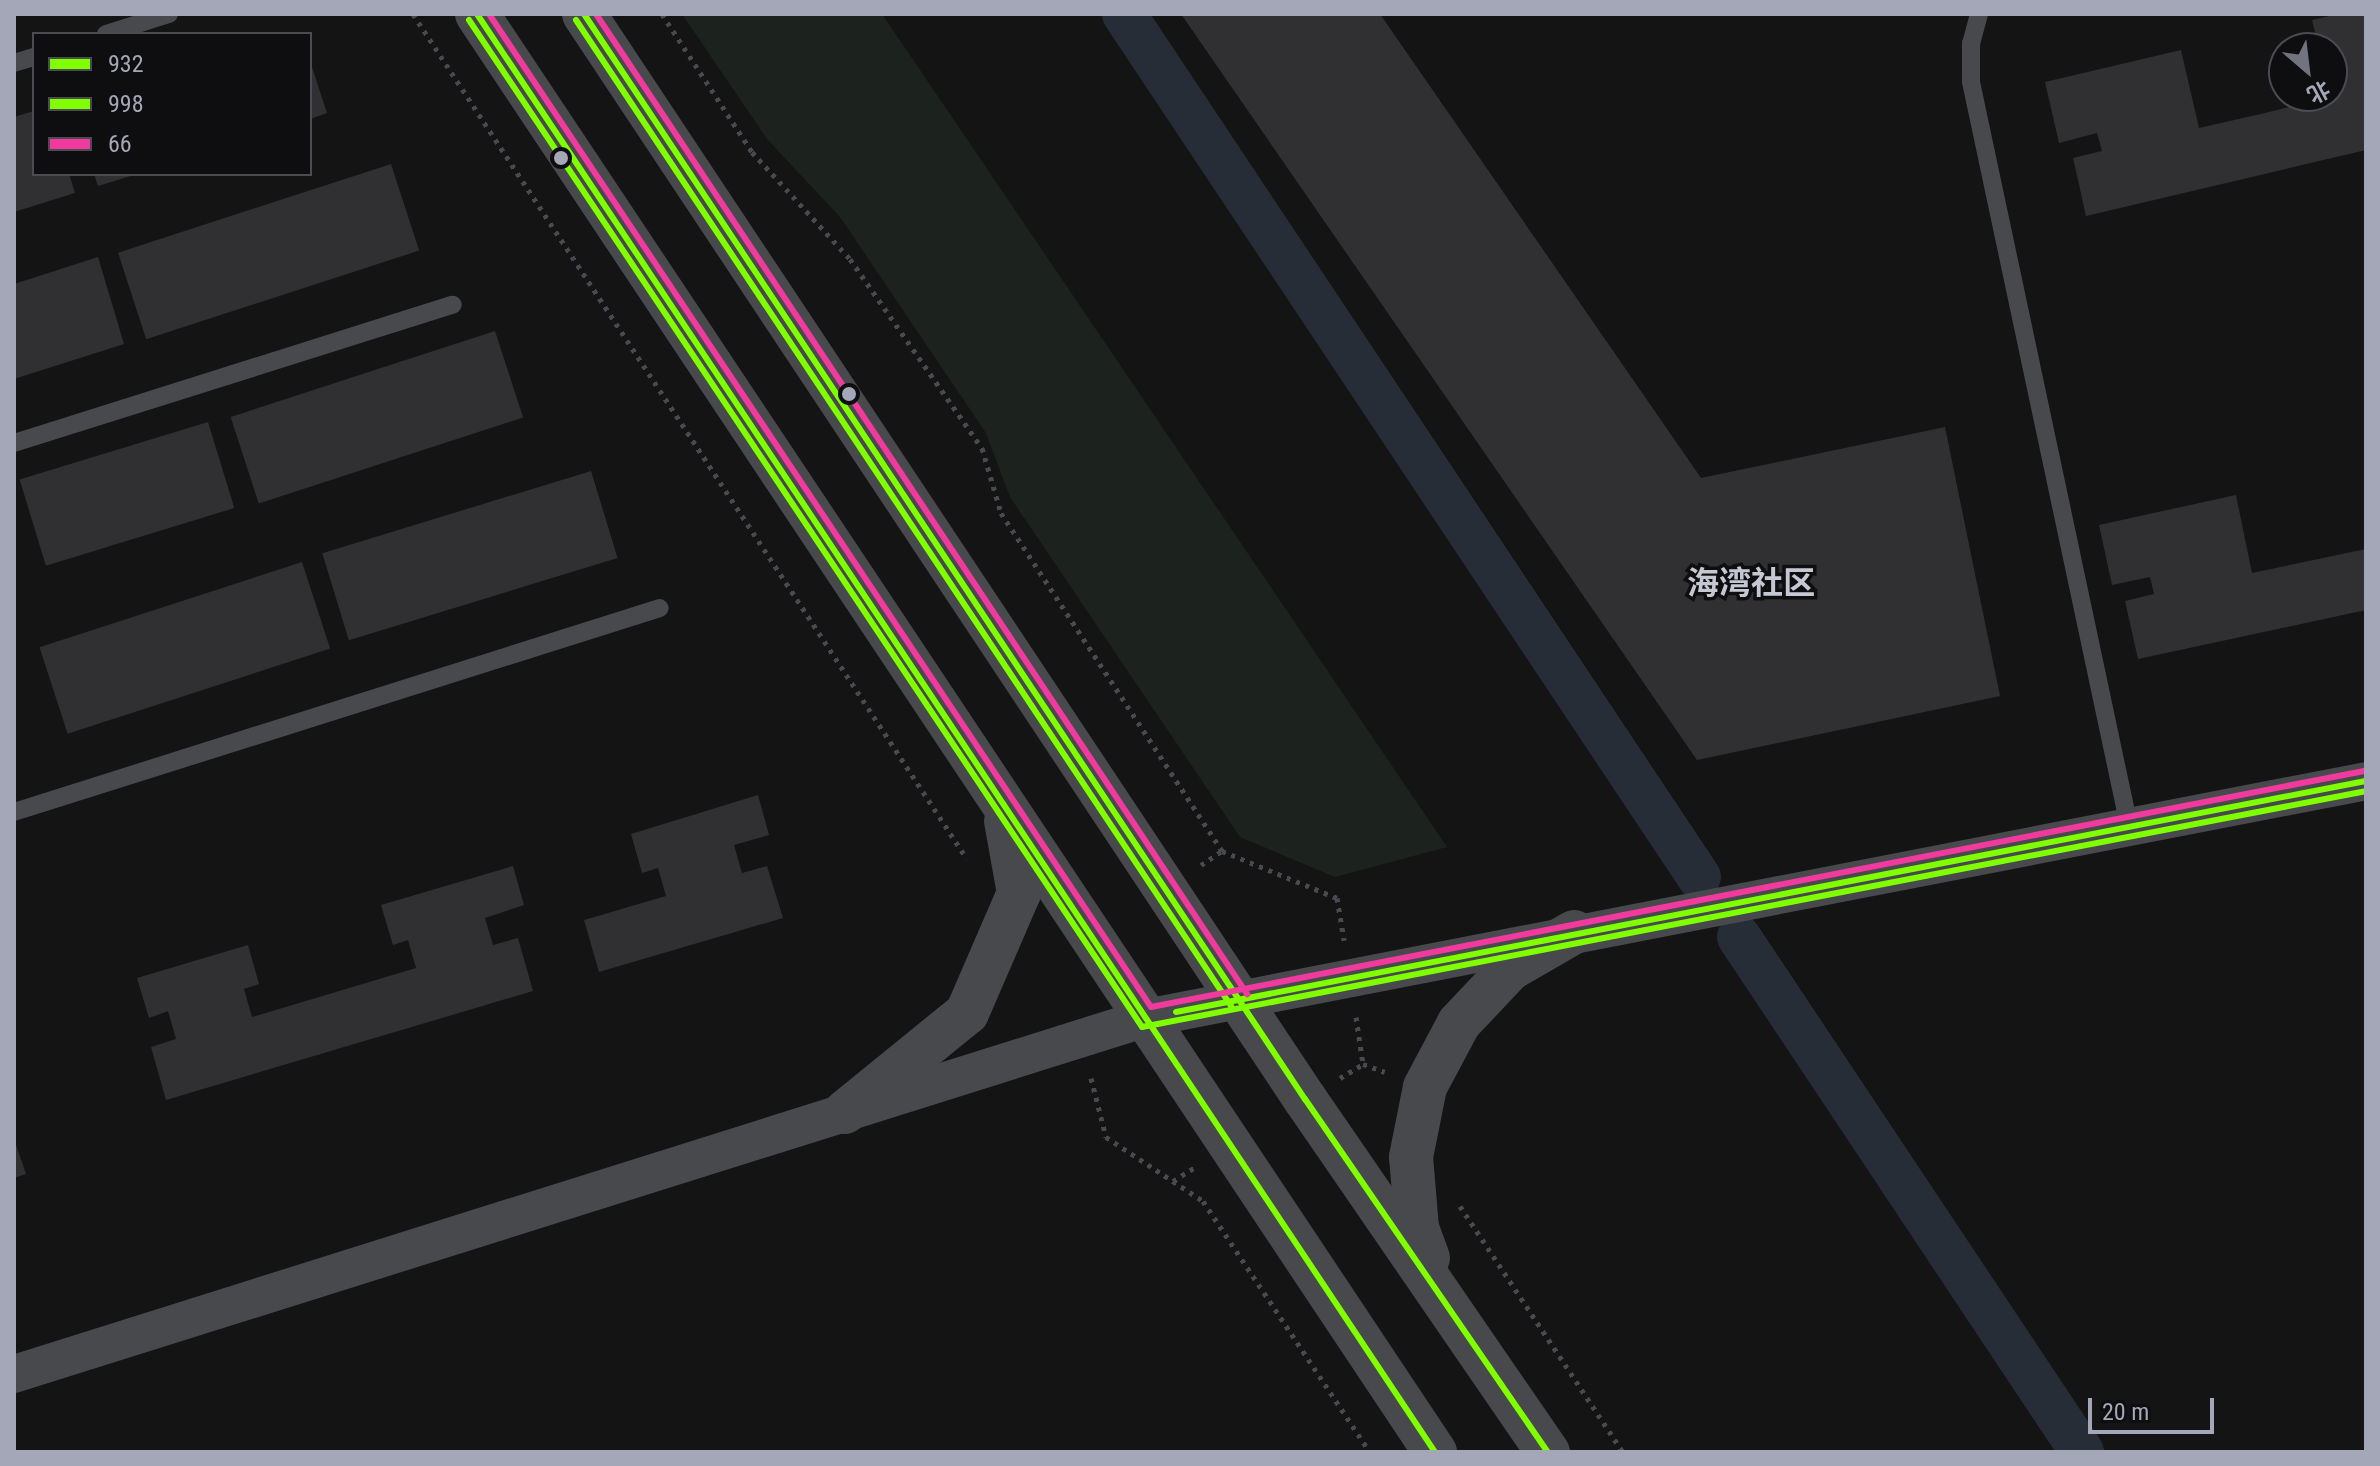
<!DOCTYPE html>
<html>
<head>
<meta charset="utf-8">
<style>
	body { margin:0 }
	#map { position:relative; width:2380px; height:1466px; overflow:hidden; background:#141414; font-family:"Roboto Condensed","Noto Sans SC",sans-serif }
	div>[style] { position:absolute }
	.green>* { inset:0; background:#1c231e }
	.canal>* { height:44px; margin:-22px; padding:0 22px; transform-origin:22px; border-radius:22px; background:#262d37 }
	.building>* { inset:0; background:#303032; transform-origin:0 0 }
	.path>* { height:5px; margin-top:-2.5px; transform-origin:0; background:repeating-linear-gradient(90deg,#494a4f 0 4px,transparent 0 10px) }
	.service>* { height:18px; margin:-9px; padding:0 9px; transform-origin:9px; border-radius:9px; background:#48494d }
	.minor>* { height:38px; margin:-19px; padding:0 19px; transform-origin:19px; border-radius:19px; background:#48494d }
	.tertiary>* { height:44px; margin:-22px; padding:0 22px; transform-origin:22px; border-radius:22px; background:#48494d }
	.bus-1>* { height:6px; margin:-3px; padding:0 3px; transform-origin:3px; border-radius:3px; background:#7fff00 }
	.bus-2>* { height:6px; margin:-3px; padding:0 3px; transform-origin:3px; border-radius:3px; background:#7fff00 }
	.bus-3>* { height:6px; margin:-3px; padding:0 3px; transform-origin:3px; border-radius:3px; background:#f13a9d }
	.dots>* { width:22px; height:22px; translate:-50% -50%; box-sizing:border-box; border:4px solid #0e0e10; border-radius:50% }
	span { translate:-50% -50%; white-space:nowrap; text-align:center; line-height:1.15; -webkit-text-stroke:7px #0e0e10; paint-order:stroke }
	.quarter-label { font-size:32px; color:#c5c7d2; font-weight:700 }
	.frame { position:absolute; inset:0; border:16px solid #a3a7b7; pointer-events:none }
	.legend { position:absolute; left:32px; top:32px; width:280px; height:144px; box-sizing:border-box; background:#0e0e10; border:2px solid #4a4b53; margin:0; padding:10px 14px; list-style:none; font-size:24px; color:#a3a7b7 }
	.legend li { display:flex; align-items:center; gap:16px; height:40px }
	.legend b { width:40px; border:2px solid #4a4b53 }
	.north { position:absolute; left:2268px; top:32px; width:80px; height:80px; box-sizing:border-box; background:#0e0e10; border:2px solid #4a4b53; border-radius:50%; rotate:152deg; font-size:22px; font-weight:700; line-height:32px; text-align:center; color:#a3a7b7 }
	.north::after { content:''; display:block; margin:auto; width:28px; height:36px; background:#71747e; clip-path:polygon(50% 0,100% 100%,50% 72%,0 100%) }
	.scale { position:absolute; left:2088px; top:1398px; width:126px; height:36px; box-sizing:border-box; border:4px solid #a3a7b7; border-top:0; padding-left:10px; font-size:24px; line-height:28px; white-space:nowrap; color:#a3a7b7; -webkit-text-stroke:6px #0e0e10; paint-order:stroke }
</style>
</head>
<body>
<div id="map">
	<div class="green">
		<div style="clip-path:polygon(682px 14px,882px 14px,1447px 847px,1335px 877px,1240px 837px,1010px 497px,986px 433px,840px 217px,767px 139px)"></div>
	</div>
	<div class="canal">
		<div style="left:1124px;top:14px;width:1037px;rotate:56.33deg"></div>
		<div style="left:1739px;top:937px;width:619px;rotate:56.34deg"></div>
	</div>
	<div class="building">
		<div style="clip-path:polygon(1181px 14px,1380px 14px,1701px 478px,1945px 427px,2000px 696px,1697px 760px)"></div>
		<div style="clip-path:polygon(2338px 14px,2366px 14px,2366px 150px,2086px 216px,2073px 158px,2102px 151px,2097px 133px,2059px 143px,2045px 82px,2181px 50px,2199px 128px,2265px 113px,2332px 96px,2332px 48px,2319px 48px,2312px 20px)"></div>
		<div style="clip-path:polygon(310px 61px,327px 113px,310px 119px)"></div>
		<div style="clip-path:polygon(34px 111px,34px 174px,69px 174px,75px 193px,14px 212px,14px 117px)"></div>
		<div style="left:391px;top:164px;width:91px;height:287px;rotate:72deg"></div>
		<div style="clip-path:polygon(94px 174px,134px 174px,134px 175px,98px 186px)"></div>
		<div style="clip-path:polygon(98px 257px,124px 344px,14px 379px,14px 284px)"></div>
		<div style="left:495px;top:331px;width:91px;height:278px;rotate:72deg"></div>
		<div style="left:208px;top:422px;width:90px;height:197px;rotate:73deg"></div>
		<div style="left:591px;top:471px;width:91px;height:281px;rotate:73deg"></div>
		<div style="clip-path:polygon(2236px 495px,2252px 573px,2366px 549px,2366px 610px,2138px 659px,2125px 601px,2154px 594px,2150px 577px,2112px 585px,2099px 525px)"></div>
		<div style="left:302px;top:562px;width:91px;height:276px;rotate:72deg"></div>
		<div style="clip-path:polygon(758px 795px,769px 835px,734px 845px,742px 873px,767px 866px,783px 918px,599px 972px,584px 920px,666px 896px,658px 868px,642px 873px,631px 834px)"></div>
		<div style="clip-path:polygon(513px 866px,524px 905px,485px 918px,493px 945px,518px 938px,533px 991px,166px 1100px,151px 1047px,176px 1039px,168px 1011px,149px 1018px,137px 978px,248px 945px,259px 984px,244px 989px,252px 1017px,416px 968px,408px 940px,393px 945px,381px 905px)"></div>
		<div style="clip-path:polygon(14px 1139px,26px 1174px,14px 1178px)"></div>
	</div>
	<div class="path">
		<div style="left:413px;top:14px;width:1010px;rotate:56.75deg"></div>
		<div style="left:662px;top:14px;width:165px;rotate:56.9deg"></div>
		<div style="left:752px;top:152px;width:145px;rotate:47.5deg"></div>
		<div style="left:850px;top:259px;width:231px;rotate:55.1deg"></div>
		<div style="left:982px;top:448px;width:68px;rotate:73.7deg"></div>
		<div style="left:1001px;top:513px;width:404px;rotate:56.8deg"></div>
		<div style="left:1222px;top:851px;width:124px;rotate:22.2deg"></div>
		<div style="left:1337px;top:898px;width:43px;rotate:80.5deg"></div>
		<div style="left:1201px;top:865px;width:25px;rotate:-34deg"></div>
		<div style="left:1356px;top:1017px;width:48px;rotate:81.5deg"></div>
		<div style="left:1363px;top:1064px;width:23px;rotate:20deg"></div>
		<div style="left:1091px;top:1078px;width:61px;rotate:75.7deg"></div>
		<div style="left:1106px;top:1137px;width:116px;rotate:33.4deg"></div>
		<div style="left:1203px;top:1201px;width:301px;rotate:56.4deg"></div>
		<div style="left:1340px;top:1078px;width:27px;rotate:-31deg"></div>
		<div style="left:1173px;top:1181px;width:26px;rotate:-32deg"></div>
		<div style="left:1460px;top:1206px;width:295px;rotate:56.5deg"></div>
	</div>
	<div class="service">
		<div style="left:1979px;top:14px;width:30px;rotate:105deg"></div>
		<div style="left:1971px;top:43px;width:39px;rotate:90deg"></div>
		<div style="left:1971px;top:82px;width:761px;rotate:78.01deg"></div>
		<div style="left:106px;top:34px;width:66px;rotate:-17.6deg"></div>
		<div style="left:14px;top:63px;width:21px;rotate:-17deg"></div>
		<div style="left:14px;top:443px;width:460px;rotate:-17.5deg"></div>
		<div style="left:14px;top:812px;width:677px;rotate:-17.53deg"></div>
	</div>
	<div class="minor">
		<div style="left:14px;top:1374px;width:1187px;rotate:-17.46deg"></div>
		<div style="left:1146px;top:1018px;width:1243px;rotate:-10.99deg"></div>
	</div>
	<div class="tertiary">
		<div style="left:477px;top:14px;width:1728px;rotate:56.33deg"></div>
		<div style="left:584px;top:14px;width:1303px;rotate:56.4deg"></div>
		<div style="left:1305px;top:1099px;width:429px;rotate:55.5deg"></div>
		<div style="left:845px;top:1112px;width:157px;rotate:-39.1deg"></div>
		<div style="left:967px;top:1013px;width:131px;rotate:-66.6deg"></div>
		<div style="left:1019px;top:893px;width:73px;rotate:-100.2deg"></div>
		<div style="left:1428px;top:1258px;width:32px;rotate:-110deg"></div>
		<div style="left:1417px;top:1228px;width:71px;rotate:-94.8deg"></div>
		<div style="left:1411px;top:1157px;width:71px;rotate:-78.7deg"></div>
		<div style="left:1425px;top:1087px;width:72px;rotate:-62deg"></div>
		<div style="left:1459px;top:1023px;width:74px;rotate:-46.6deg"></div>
		<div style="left:1510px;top:969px;width:74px;rotate:-30deg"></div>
	</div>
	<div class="bus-1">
		<div style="left:477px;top:14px;width:1728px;rotate:56.33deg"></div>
		<div style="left:584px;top:14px;width:1303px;rotate:56.4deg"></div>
		<div style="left:1305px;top:1099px;width:429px;rotate:55.5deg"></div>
		<div style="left:1176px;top:1012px;width:1212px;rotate:-10.99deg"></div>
	</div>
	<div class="bus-2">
		<div style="left:469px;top:20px;width:1211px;rotate:56.24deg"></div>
		<div style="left:1142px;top:1027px;width:1247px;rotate:-10.91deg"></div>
		<div style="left:576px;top:20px;width:1184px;rotate:56.4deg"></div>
	</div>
	<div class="bus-3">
		<div style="left:489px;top:14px;width:1193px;rotate:56.31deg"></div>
		<div style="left:1151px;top:1007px;width:1236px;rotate:-11.01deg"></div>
		<div style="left:596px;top:14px;width:1177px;rotate:56.4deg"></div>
	</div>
	<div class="dots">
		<div style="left:561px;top:158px;background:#a3a7b7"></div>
		<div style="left:849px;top:394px;background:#a3a7b7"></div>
	</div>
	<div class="quarter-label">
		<span style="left:1751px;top:583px">海湾社区</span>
	</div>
	<div class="frame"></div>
	<ul class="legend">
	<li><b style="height:10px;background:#7fff00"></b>932</li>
	<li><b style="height:10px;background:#7fff00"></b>998</li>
	<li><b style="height:10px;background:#f13a9d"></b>66</li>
	</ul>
	<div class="north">北</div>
	<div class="scale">20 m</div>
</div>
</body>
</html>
